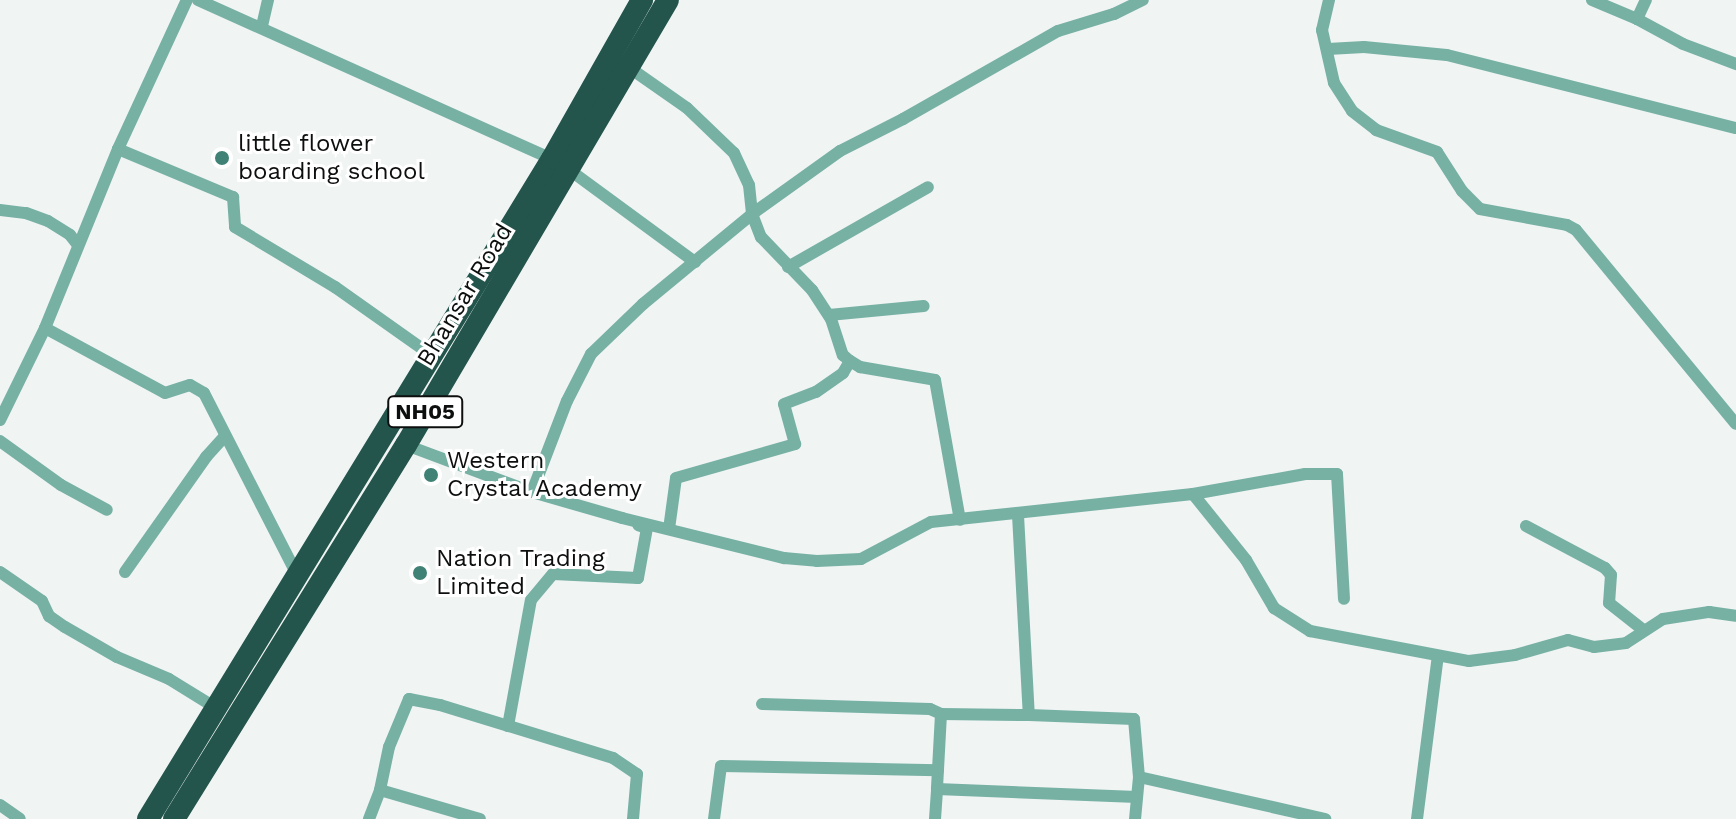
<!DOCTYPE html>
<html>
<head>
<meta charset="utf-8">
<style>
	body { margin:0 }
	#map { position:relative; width:1736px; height:819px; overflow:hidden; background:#f0f4f3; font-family:"Work Sans",sans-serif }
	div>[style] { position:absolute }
	.street>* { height:12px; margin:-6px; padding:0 6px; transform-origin:6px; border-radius:6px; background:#77b1a4 }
	.highway>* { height:22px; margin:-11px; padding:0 11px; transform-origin:11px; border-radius:11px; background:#23554c }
	.dots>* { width:22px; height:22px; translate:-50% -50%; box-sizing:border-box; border:4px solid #fff; border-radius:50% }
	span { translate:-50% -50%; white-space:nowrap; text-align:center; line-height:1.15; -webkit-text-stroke:6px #fff; paint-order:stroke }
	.shield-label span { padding:2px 6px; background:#fff; border:2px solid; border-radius:6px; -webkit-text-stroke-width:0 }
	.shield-label { font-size:22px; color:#0d0f0e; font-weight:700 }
	.poi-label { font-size:24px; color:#0d0f0e }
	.left { translate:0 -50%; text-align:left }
	.street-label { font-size:24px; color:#0d0f0e }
</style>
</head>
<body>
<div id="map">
	<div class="street">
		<div style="left:198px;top:0;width:388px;rotate:24.2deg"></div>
		<div style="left:1329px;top:0;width:31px;rotate:103deg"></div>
		<div style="left:1322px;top:30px;width:54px;rotate:77.2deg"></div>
		<div style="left:1334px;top:83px;width:33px;rotate:57deg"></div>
		<div style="left:1352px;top:111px;width:31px;rotate:38deg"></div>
		<div style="left:1376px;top:130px;width:65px;rotate:19.8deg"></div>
		<div style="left:1437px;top:152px;width:46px;rotate:57.3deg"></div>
		<div style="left:1462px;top:191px;width:25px;rotate:45deg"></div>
		<div style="left:1480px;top:209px;width:88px;rotate:10.4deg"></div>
		<div style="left:1567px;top:225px;width:10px;rotate:29deg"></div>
		<div style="left:1576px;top:230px;width:251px;rotate:50.5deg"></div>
		<div style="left:1592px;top:0;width:49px;rotate:22.9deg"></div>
		<div style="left:1637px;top:19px;width:52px;rotate:28.5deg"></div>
		<div style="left:1683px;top:44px;width:57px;rotate:20.7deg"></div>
		<div style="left:1637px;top:19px;width:21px;rotate:-65deg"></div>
		<div style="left:262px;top:26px;width:27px;rotate:-77deg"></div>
		<div style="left:1328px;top:49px;width:36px;rotate:-3deg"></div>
		<div style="left:1364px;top:47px;width:83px;rotate:5.5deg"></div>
		<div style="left:1447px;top:55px;width:298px;rotate:14.2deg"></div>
		<div style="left:627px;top:66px;width:73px;rotate:35deg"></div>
		<div style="left:687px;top:108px;width:65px;rotate:43.8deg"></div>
		<div style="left:734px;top:153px;width:35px;rotate:65deg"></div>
		<div style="left:749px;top:185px;width:29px;rotate:84deg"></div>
		<div style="left:752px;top:214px;width:25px;rotate:69deg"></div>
		<div style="left:761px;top:237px;width:74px;rotate:46.1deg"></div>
		<div style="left:812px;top:290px;width:35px;rotate:57deg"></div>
		<div style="left:831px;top:319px;width:38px;rotate:72deg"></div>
		<div style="left:843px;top:355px;width:9px;rotate:41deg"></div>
		<div style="left:850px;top:361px;width:12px;rotate:31deg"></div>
		<div style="left:860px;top:367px;width:76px;rotate:9.8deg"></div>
		<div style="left:935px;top:380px;width:142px;rotate:79.9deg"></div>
		<div style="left:118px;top:149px;width:125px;rotate:22.7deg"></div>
		<div style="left:233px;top:197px;width:30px;rotate:86deg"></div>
		<div style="left:235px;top:227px;width:117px;rotate:31deg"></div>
		<div style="left:335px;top:287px;width:118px;rotate:35.3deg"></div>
		<div style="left:571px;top:171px;width:154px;rotate:36.3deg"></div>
		<div style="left:0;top:210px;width:26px;rotate:7deg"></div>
		<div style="left:26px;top:213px;width:23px;rotate:20deg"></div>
		<div style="left:48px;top:221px;width:26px;rotate:32deg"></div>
		<div style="left:70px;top:235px;width:13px;rotate:51deg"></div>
		<div style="left:788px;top:267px;width:161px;rotate:-29.7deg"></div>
		<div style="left:829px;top:315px;width:95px;rotate:-5.4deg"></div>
		<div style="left:45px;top:328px;width:136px;rotate:28.4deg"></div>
		<div style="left:165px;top:393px;width:26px;rotate:-18deg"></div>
		<div style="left:190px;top:385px;width:16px;rotate:30deg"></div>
		<div style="left:204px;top:393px;width:204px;rotate:62.9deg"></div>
		<div style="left:0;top:420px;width:102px;rotate:-63.9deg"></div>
		<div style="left:45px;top:328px;width:193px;rotate:-67.8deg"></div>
		<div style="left:118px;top:149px;width:164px;rotate:-65.2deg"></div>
		<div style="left:0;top:441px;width:75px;rotate:35.8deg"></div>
		<div style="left:61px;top:485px;width:52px;rotate:28.5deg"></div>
		<div style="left:406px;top:445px;width:134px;rotate:20.5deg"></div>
		<div style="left:532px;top:492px;width:94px;rotate:16.1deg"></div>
		<div style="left:622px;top:518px;width:167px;rotate:13.9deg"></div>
		<div style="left:784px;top:558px;width:33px;rotate:5deg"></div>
		<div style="left:817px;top:561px;width:44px;rotate:-2.6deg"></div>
		<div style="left:861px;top:559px;width:79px;rotate:-27.9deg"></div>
		<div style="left:931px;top:522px;width:263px;rotate:-6.1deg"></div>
		<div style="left:1193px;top:494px;width:85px;rotate:51.2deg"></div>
		<div style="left:1246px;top:560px;width:56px;rotate:59.7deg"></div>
		<div style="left:1274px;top:608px;width:43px;rotate:32.6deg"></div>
		<div style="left:1310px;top:631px;width:162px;rotate:10.7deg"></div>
		<div style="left:1469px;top:661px;width:46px;rotate:-7.4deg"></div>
		<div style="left:1515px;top:655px;width:55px;rotate:-15.8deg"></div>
		<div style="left:1568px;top:640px;width:27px;rotate:15deg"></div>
		<div style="left:1594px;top:647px;width:32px;rotate:-7deg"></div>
		<div style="left:1626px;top:643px;width:44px;rotate:-33deg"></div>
		<div style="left:1663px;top:619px;width:47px;rotate:-8.7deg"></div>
		<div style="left:1709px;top:612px;width:27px;rotate:8deg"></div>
		<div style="left:532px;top:492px;width:97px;rotate:-69deg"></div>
		<div style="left:567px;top:401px;width:53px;rotate:-62.9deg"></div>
		<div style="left:591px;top:354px;width:72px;rotate:-43.9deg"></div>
		<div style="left:643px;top:304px;width:141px;rotate:-39.5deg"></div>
		<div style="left:752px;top:214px;width:108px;rotate:-35.6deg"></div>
		<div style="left:840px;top:151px;width:71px;rotate:-26.9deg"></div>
		<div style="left:903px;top:119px;width:178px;rotate:-29.6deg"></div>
		<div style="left:1058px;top:31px;width:59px;rotate:-16.9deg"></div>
		<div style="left:1114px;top:14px;width:32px;rotate:-26deg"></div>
		<div style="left:1193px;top:494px;width:114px;rotate:-10.1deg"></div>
		<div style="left:1305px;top:474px;width:32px"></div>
		<div style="left:1337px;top:474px;width:125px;rotate:86.8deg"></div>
		<div style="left:1018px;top:515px;width:200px;rotate:86.9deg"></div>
		<div style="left:1029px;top:715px;width:105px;rotate:2.2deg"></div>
		<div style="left:1134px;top:719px;width:58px;rotate:85.1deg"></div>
		<div style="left:1139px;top:777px;width:42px;rotate:95.4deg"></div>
		<div style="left:1526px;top:526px;width:89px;rotate:28deg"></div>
		<div style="left:1605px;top:568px;width:9px;rotate:49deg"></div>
		<div style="left:1611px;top:575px;width:28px;rotate:94deg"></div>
		<div style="left:1609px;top:603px;width:42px;rotate:38.2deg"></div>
		<div style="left:669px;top:529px;width:51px;rotate:-82.2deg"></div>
		<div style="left:676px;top:478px;width:124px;rotate:-15.9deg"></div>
		<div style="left:795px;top:444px;width:41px;rotate:-105.4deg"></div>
		<div style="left:784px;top:404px;width:34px;rotate:-21deg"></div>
		<div style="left:816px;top:392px;width:33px;rotate:-35deg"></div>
		<div style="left:843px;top:373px;width:14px;rotate:-60deg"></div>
		<div style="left:0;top:572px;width:51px;rotate:34.6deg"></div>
		<div style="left:42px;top:601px;width:17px;rotate:65deg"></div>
		<div style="left:49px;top:616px;width:19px;rotate:35deg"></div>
		<div style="left:65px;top:627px;width:60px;rotate:30deg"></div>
		<div style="left:117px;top:657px;width:56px;rotate:22.9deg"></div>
		<div style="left:169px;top:679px;width:55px;rotate:31.7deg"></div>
		<div style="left:125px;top:572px;width:141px;rotate:-54.8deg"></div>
		<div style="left:206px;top:457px;width:28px;rotate:-48deg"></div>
		<div style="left:762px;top:704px;width:168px;rotate:1.7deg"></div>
		<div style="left:930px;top:709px;width:12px;rotate:24deg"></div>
		<div style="left:941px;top:714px;width:75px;rotate:93.1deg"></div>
		<div style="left:937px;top:789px;width:200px;rotate:2.3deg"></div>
		<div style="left:941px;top:714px;width:88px;rotate:0.7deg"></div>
		<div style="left:508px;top:726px;width:128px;rotate:-79.7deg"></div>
		<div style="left:531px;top:600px;width:34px;rotate:-50deg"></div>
		<div style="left:553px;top:574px;width:85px;rotate:2.7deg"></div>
		<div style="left:638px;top:578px;width:51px;rotate:-79.8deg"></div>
		<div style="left:647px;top:528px;width:9px;rotate:-162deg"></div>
		<div style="left:1139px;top:777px;width:191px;rotate:12.7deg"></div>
		<div style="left:380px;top:790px;width:104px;rotate:16.2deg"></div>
		<div style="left:0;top:805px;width:24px;rotate:35deg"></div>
		<div style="left:369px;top:819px;width:31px;rotate:-69deg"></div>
		<div style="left:380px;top:790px;width:44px;rotate:-78.2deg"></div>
		<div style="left:389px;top:747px;width:52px;rotate:-67.4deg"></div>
		<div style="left:409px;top:699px;width:32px;rotate:11deg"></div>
		<div style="left:440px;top:705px;width:181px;rotate:17deg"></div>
		<div style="left:613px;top:758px;width:29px;rotate:34deg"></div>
		<div style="left:637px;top:774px;width:45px;rotate:95.1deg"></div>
		<div style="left:714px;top:819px;width:53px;rotate:-82.5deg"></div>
		<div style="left:721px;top:766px;width:217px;rotate:1.1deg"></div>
		<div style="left:935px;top:819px;width:30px;rotate:-86deg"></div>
		<div style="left:1417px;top:819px;width:164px;rotate:-82.7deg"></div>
	</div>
	<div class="highway">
		<div style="left:148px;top:819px;width:774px;rotate:-58.53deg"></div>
		<div style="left:552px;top:159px;width:183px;rotate:-60.5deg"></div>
		<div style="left:174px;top:819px;width:440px;rotate:-58.2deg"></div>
		<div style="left:406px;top:445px;width:516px;rotate:-59.51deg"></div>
	</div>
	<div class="dots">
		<div style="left:222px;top:158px;background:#408376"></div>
		<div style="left:431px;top:475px;background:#408376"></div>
		<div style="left:420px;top:573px;background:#408376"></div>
	</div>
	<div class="shield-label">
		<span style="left:425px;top:412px">NH05</span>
	</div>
	<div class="poi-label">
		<span class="left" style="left:238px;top:158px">little flower<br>boarding school</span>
		<span class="left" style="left:447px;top:475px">Western<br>Crystal Academy</span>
		<span class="left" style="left:436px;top:573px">Nation Trading<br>Limited</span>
	</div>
	<div class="street-label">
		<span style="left:465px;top:295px;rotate:-59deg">Bhansar Road</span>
	</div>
</div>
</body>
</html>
